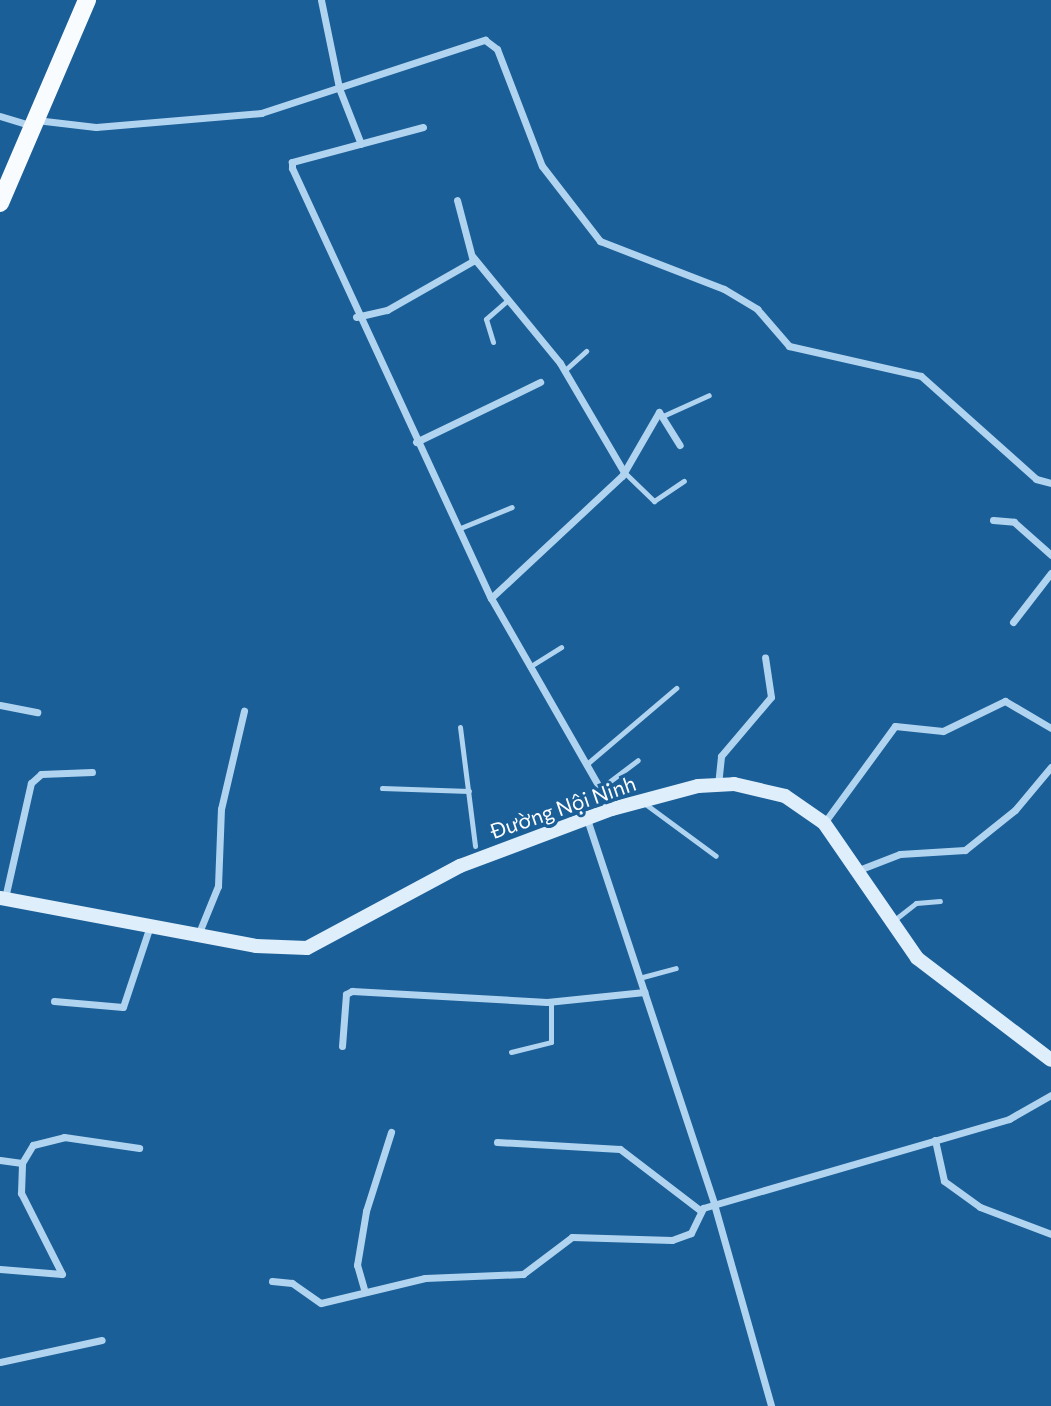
<!DOCTYPE html>
<html>
<head>
<meta charset="utf-8">
<style>
	body { margin:0 }
	#map { position:relative; width:1051px; height:1406px; overflow:hidden; background:#1b5f98; font-family:Commissioner,sans-serif }
	div>[style] { position:absolute }
	.lane>* { height:5px; margin:-2.5px; padding:0 2.5px; transform-origin:2.5px; border-radius:2.5px; background:#b0d4f0 }
	.street>* { height:7px; margin:-3.5px; padding:0 3.5px; transform-origin:3.5px; border-radius:3.5px; background:#b0d4f0 }
	.secondary>* { height:14px; margin:-7px; padding:0 7px; transform-origin:7px; border-radius:7px; background:#deeefb }
	.primary>* { height:18px; margin:-9px; padding:0 9px; transform-origin:9px; border-radius:9px; background:#f9fcff }
	span { translate:-50% -50%; white-space:nowrap; text-align:center; line-height:1.15; -webkit-text-stroke:7px #1b5f98; paint-order:stroke }
	.street-label { font-size:21px; color:#fff }
</style>
</head>
<body>
<div id="map">
	<div class="lane">
		<div style="left:493px;top:342px;width:24px;rotate:-107deg"></div>
		<div style="left:486px;top:319px;width:28px;rotate:-41deg"></div>
		<div style="left:564px;top:371px;width:30px;rotate:-42deg"></div>
		<div style="left:665px;top:415px;width:48px;rotate:-24.4deg"></div>
		<div style="left:624px;top:472px;width:42px;rotate:44deg"></div>
		<div style="left:654px;top:501px;width:36px;rotate:-34deg"></div>
		<div style="left:458px;top:529px;width:58px;rotate:-22.2deg"></div>
		<div style="left:534px;top:664px;width:32px;rotate:-32deg"></div>
		<div style="left:460px;top:727px;width:120px;rotate:82.8deg"></div>
		<div style="left:588px;top:763px;width:116px;rotate:-40.4deg"></div>
		<div style="left:382px;top:788px;width:87px;rotate:2deg"></div>
		<div style="left:601px;top:788px;width:46px;rotate:-37.1deg"></div>
		<div style="left:644px;top:803px;width:89px;rotate:36.4deg"></div>
		<div style="left:893px;top:921px;width:29px;rotate:-38deg"></div>
		<div style="left:916px;top:903px;width:24px;rotate:-5deg"></div>
		<div style="left:639px;top:978px;width:38px;rotate:-15deg"></div>
		<div style="left:511px;top:1052px;width:41px;rotate:-14deg"></div>
		<div style="left:551px;top:1042px;width:40px;rotate:-90deg"></div>
	</div>
	<div class="street">
		<div style="left:321px;top:0;width:90px;rotate:78.4deg"></div>
		<div style="left:339px;top:88px;width:60px;rotate:68.6deg"></div>
		<div style="left:0;top:116px;width:34px;rotate:17deg"></div>
		<div style="left:36px;top:120px;width:60px;rotate:6.7deg"></div>
		<div style="left:96px;top:127px;width:166px;rotate:-4.8deg"></div>
		<div style="left:261px;top:113px;width:236px;rotate:-18.1deg"></div>
		<div style="left:485px;top:40px;width:15px;rotate:37deg"></div>
		<div style="left:497px;top:49px;width:125px;rotate:69deg"></div>
		<div style="left:542px;top:166px;width:95px;rotate:52.3deg"></div>
		<div style="left:600px;top:241px;width:133px;rotate:21.2deg"></div>
		<div style="left:724px;top:289px;width:39px;rotate:31deg"></div>
		<div style="left:757px;top:309px;width:49px;rotate:49.1deg"></div>
		<div style="left:789px;top:346px;width:135px;rotate:12.8deg"></div>
		<div style="left:921px;top:376px;width:154px;rotate:41.8deg"></div>
		<div style="left:1036px;top:479px;width:16px;rotate:15deg"></div>
		<div style="left:423px;top:127px;width:136px;rotate:165deg"></div>
		<div style="left:292px;top:162px;width:6px;rotate:90deg"></div>
		<div style="left:292px;top:168px;width:474px;rotate:65.2deg"></div>
		<div style="left:491px;top:598px;width:243px;rotate:60.2deg"></div>
		<div style="left:473px;top:257px;width:137px;rotate:50.6deg"></div>
		<div style="left:560px;top:363px;width:126px;rotate:59.6deg"></div>
		<div style="left:356px;top:317px;width:32px;rotate:-13deg"></div>
		<div style="left:387px;top:310px;width:99px;rotate:-29.7deg"></div>
		<div style="left:473px;top:261px;width:63px;rotate:-104.7deg"></div>
		<div style="left:416px;top:442px;width:138px;rotate:-25.8deg"></div>
		<div style="left:993px;top:520px;width:21px;rotate:5deg"></div>
		<div style="left:1014px;top:522px;width:50px;rotate:41.7deg"></div>
		<div style="left:491px;top:598px;width:179px;rotate:-43deg"></div>
		<div style="left:622px;top:476px;width:74px;rotate:-60deg"></div>
		<div style="left:659px;top:412px;width:39px;rotate:58deg"></div>
		<div style="left:1013px;top:622px;width:62px;rotate:-52.2deg"></div>
		<div style="left:0;top:705px;width:38px;rotate:11deg"></div>
		<div style="left:718px;top:785px;width:29px;rotate:-84deg"></div>
		<div style="left:721px;top:756px;width:77px;rotate:-49.7deg"></div>
		<div style="left:771px;top:697px;width:40px;rotate:-98.5deg"></div>
		<div style="left:587px;top:819px;width:405px;rotate:71.7deg"></div>
		<div style="left:714px;top:1204px;width:210px;rotate:74.2deg"></div>
		<div style="left:824px;top:823px;width:120px;rotate:-53.8deg"></div>
		<div style="left:895px;top:726px;width:48px;rotate:5.9deg"></div>
		<div style="left:943px;top:731px;width:69px;rotate:-25.8deg"></div>
		<div style="left:1005px;top:701px;width:53px;rotate:30.4deg"></div>
		<div style="left:856px;top:871px;width:47px;rotate:-21.1deg"></div>
		<div style="left:900px;top:854px;width:65px;rotate:-3.5deg"></div>
		<div style="left:965px;top:850px;width:64px;rotate:-38.7deg"></div>
		<div style="left:1015px;top:810px;width:56px;rotate:-50.1deg"></div>
		<div style="left:5px;top:898px;width:118px;rotate:-77.3deg"></div>
		<div style="left:31px;top:783px;width:13px;rotate:-42deg"></div>
		<div style="left:41px;top:774px;width:51px;rotate:-2.2deg"></div>
		<div style="left:198px;top:935px;width:53px;rotate:-67.8deg"></div>
		<div style="left:218px;top:886px;width:77px;rotate:-87.8deg"></div>
		<div style="left:221px;top:809px;width:101px;rotate:-76.8deg"></div>
		<div style="left:54px;top:1001px;width:69px;rotate:5deg"></div>
		<div style="left:123px;top:1007px;width:85px;rotate:-71.6deg"></div>
		<div style="left:342px;top:1046px;width:52px;rotate:-85.6deg"></div>
		<div style="left:346px;top:994px;width:7px;rotate:-27deg"></div>
		<div style="left:352px;top:991px;width:195px;rotate:3.2deg"></div>
		<div style="left:547px;top:1002px;width:98px;rotate:-5.9deg"></div>
		<div style="left:935px;top:1140px;width:42px;rotate:77.6deg"></div>
		<div style="left:944px;top:1181px;width:44px;rotate:35.8deg"></div>
		<div style="left:980px;top:1207px;width:76px;rotate:20.8deg"></div>
		<div style="left:497px;top:1142px;width:123px;rotate:3.3deg"></div>
		<div style="left:620px;top:1149px;width:102px;rotate:37.4deg"></div>
		<div style="left:0;top:1160px;width:22px;rotate:8deg"></div>
		<div style="left:0;top:1269px;width:62px;rotate:4.6deg"></div>
		<div style="left:62px;top:1274px;width:91px;rotate:-116.8deg"></div>
		<div style="left:21px;top:1193px;width:30px;rotate:-88deg"></div>
		<div style="left:22px;top:1163px;width:21px;rotate:-59deg"></div>
		<div style="left:33px;top:1145px;width:32px;rotate:-14deg"></div>
		<div style="left:64px;top:1137px;width:76px;rotate:8.3deg"></div>
		<div style="left:272px;top:1281px;width:20px;rotate:6deg"></div>
		<div style="left:292px;top:1283px;width:35px;rotate:35deg"></div>
		<div style="left:321px;top:1303px;width:107px;rotate:-13.5deg"></div>
		<div style="left:425px;top:1278px;width:98px;rotate:-2.3deg"></div>
		<div style="left:523px;top:1274px;width:61px;rotate:-37.1deg"></div>
		<div style="left:572px;top:1237px;width:100px;rotate:1.7deg"></div>
		<div style="left:672px;top:1240px;width:20px;rotate:-20deg"></div>
		<div style="left:691px;top:1233px;width:28px;rotate:-64deg"></div>
		<div style="left:703px;top:1208px;width:319px;rotate:-16.2deg"></div>
		<div style="left:1009px;top:1119px;width:48px;rotate:-29.7deg"></div>
		<div style="left:364px;top:1289px;width:25px;rotate:-106deg"></div>
		<div style="left:357px;top:1265px;width:55px;rotate:-80.5deg"></div>
		<div style="left:366px;top:1211px;width:83px;rotate:-72.4deg"></div>
		<div style="left:0;top:1362px;width:104px;rotate:-12.2deg"></div>
	</div>
	<div class="secondary">
		<div style="left:0;top:898px;width:260px;rotate:10.6deg"></div>
		<div style="left:256px;top:946px;width:51px;rotate:2.2deg"></div>
		<div style="left:307px;top:948px;width:174px;rotate:-28.2deg"></div>
		<div style="left:460px;top:866px;width:162px;rotate:-20.6deg"></div>
		<div style="left:612px;top:809px;width:89px;rotate:-15deg"></div>
		<div style="left:698px;top:786px;width:36px;rotate:-3deg"></div>
		<div style="left:734px;top:784px;width:52px;rotate:13.2deg"></div>
		<div style="left:785px;top:796px;width:47px;rotate:34.7deg"></div>
		<div style="left:824px;top:823px;width:164px;rotate:55.4deg"></div>
		<div style="left:917px;top:958px;width:168px;rotate:37.3deg"></div>
	</div>
	<div class="primary">
		<div style="left:0;top:203px;width:221px;rotate:-66.8deg"></div>
	</div>
	<div class="street-label">
		<span style="left:563px;top:807px;rotate:-19deg">Đường Nội Ninh</span>
	</div>
</div>
</body>
</html>
